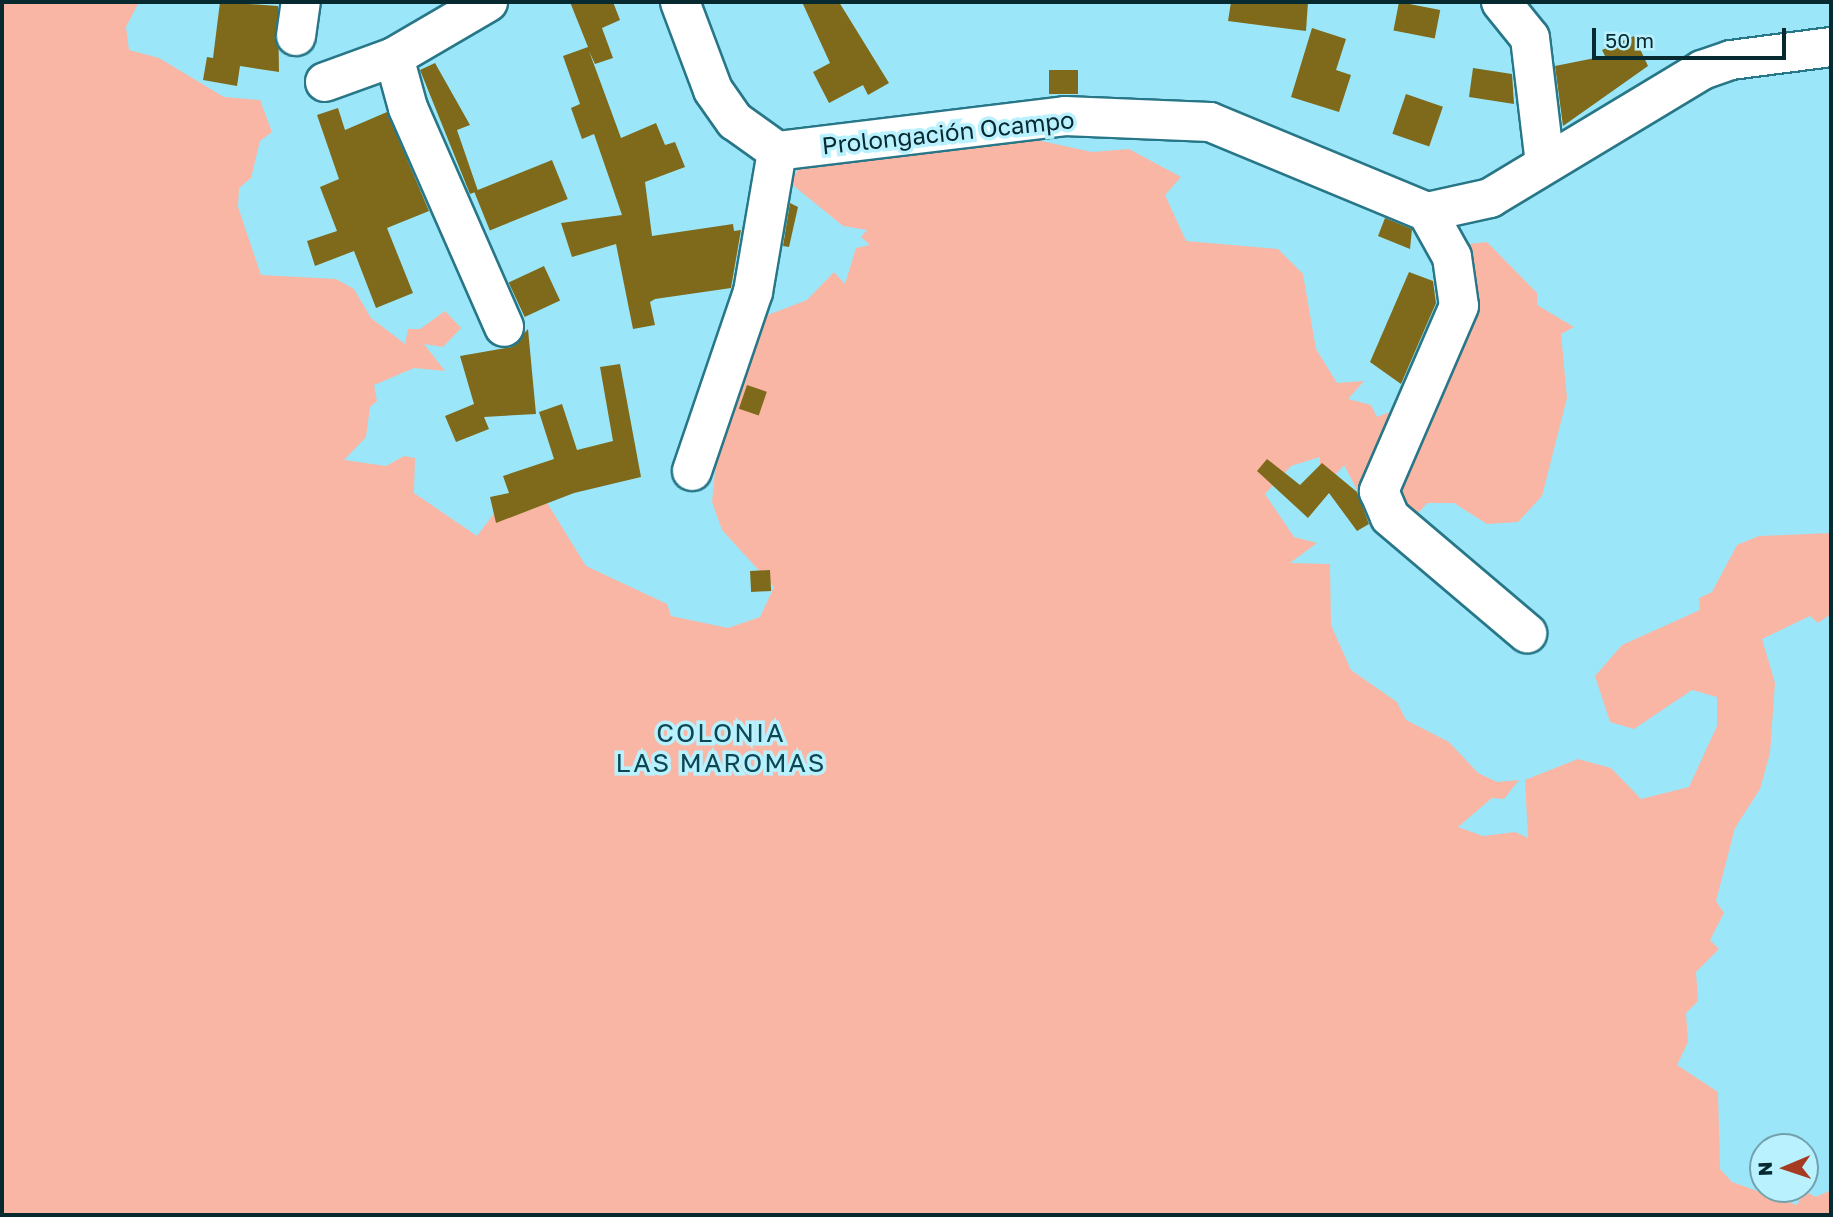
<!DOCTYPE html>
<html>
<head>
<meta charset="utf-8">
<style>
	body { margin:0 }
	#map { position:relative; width:1833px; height:1217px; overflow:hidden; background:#9be7f9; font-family:"Golos Text",sans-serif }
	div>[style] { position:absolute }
	.green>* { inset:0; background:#fab6a4 }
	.building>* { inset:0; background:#7e6a1a; transform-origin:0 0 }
	.roads { filter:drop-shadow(2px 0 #287788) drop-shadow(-2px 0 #287788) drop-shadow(0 2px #287788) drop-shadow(0 -2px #287788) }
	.minor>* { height:38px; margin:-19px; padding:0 19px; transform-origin:19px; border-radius:19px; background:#fff }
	span { translate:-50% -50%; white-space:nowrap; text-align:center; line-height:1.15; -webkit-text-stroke:7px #b9f1ff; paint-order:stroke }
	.street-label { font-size:24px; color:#072930 }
	.neighbourhood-label { font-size:26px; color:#0d4753; letter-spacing:2px }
	.frame { position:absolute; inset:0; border:4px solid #072930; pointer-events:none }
	.north { position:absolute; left:1749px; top:1133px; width:70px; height:70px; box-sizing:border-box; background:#b9f1ff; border:2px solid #72a1ac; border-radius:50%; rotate:268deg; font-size:19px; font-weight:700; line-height:28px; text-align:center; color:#072930 }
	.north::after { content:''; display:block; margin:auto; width:24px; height:32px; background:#a53c22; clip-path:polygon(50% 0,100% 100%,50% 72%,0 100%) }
	.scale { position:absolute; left:1592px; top:28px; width:194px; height:32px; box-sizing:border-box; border:4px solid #072930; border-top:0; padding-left:9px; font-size:21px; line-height:24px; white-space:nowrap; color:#072930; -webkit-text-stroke:5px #b9f1ff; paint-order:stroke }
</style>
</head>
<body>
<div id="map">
	<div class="green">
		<div style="clip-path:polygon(2px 2px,139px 2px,126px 27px,129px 50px,159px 58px,224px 97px,260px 100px,272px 132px,260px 141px,251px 178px,239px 188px,238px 207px,261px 275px,336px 279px,354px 289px,371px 318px,405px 344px,408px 329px,420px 329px,445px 311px,461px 328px,443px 347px,424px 344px,445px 371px,414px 368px,374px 385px,377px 401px,370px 407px,366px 437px,344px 460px,386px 466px,404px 456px,415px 458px,414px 493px,477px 536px,499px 507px,546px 501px,586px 566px,667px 604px,671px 616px,728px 628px,760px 617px,774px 587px,722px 530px,712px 502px,729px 330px,807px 300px,834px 272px,845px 284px,856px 248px,870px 245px,861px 237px,867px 230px,843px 226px,789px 182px,801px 166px,1005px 133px,1092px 152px,1129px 149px,1181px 177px,1165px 195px,1186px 241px,1278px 249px,1303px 274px,1316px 349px,1337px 383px,1364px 381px,1348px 399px,1371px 405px,1377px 417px,1395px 410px,1474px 294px,1469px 244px,1487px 242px,1537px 293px,1537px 305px,1574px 327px,1561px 334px,1567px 398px,1542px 496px,1518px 522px,1487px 524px,1454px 503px,1427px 503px,1419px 512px,1382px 505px,1357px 490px,1344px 465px,1328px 483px,1320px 477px,1320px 457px,1291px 466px,1265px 494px,1294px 537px,1317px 543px,1290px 563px,1330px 564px,1331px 625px,1351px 670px,1397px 702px,1406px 720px,1449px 742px,1478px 773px,1497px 782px,1519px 780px,1504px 799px,1492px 798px,1458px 827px,1483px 836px,1515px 832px,1528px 838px,1525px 780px,1578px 759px,1611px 768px,1641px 799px,1689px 787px,1717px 726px,1717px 697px,1692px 690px,1634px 729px,1610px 722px,1595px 676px,1622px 645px,1700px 610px,1699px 598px,1712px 592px,1737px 545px,1759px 536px,1831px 533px,1831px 614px,1818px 623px,1810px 616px,1762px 639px,1775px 683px,1770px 753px,1760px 789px,1735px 828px,1716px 901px,1724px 913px,1710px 940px,1719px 949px,1696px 972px,1698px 1001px,1686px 1013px,1688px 1042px,1677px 1065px,1718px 1092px,1720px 1169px,1732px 1182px,1797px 1205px,1804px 1191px,1816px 1197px,1831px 1190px,1831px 1215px,2px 1215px)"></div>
	</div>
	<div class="building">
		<div style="clip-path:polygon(220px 2px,278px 6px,279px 72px,240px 66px,237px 86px,203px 80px,207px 57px,213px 58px)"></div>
		<div style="clip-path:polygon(570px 2px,613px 2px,620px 20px,602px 28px,613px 58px,595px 64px,589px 51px,621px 138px,656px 123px,665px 145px,675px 142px,685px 167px,645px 182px,652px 236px,733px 224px,734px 231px,741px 230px,731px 288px,655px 299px,650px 302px,655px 325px,633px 329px,616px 244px,572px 257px,561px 223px,622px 215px,594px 134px,582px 139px,571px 108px,580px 104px,563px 56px,588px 47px)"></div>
		<div style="clip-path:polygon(802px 2px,839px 2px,889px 83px,868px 95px,863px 85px,829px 103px,813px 72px,830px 63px)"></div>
		<div style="clip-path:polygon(1231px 2px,1308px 2px,1306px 31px,1228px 21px)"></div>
		<div style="left:1399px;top:2px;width:42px;height:29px;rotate:11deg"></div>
		<div style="clip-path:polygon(1312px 28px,1346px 39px,1336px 70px,1351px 75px,1339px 112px,1291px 97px)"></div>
		<div style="clip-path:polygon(1634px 36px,1648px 66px,1563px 126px,1555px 66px,1605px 56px,1602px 50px)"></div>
		<div style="clip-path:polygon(435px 63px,470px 125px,457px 130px,478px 191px,470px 194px,420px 70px)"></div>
		<div style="clip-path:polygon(1473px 68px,1512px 74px,1514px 104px,1469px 97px)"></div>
		<div style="left:1049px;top:70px;width:29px;height:24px"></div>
		<div style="left:1406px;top:94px;width:39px;height:42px;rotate:19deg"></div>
		<div style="clip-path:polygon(338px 108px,345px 130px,387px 112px,429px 211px,387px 228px,413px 293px,376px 308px,354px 251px,315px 266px,307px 241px,337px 231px,320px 187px,339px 179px,317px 115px)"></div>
		<div style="left:552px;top:160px;width:42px;height:84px;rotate:68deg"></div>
		<div style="clip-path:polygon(790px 203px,798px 207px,789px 247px,783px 246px)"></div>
		<div style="clip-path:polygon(1385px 218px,1412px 229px,1410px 249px,1378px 236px)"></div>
		<div style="left:544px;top:266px;width:38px;height:39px;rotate:65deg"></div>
		<div style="clip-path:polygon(1409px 272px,1433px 281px,1436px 303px,1401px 384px,1370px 362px)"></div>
		<div style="clip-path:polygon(528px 329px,536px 414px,484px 417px,489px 429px,456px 442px,445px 416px,474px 404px,460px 356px,512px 347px)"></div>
		<div style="clip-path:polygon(620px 364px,641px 477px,574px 493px,496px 523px,490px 497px,509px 493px,503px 476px,554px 459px,539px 412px,562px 404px,577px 450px,613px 441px,600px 367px)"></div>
		<div style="left:747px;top:385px;width:21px;height:25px;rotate:19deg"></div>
		<div style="clip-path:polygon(1267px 459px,1300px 485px,1322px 463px,1357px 492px,1369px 524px,1357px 531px,1329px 493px,1308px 518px,1257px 471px)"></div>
		<div style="left:770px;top:570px;width:21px;height:20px;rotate:87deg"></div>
	</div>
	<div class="roads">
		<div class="minor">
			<div style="left:680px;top:2px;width:94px;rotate:69.4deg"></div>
			<div style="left:713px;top:90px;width:38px;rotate:55deg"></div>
			<div style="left:735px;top:121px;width:52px;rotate:35.5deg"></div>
			<div style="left:777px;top:151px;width:290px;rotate:-6.9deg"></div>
			<div style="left:1065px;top:116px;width:145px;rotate:2.4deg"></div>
			<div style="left:1210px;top:122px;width:235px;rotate:22.5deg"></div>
			<div style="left:1427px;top:212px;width:65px;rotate:-12.5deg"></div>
			<div style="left:1490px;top:198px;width:248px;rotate:-31.1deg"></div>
			<div style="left:1702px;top:70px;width:31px;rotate:-19deg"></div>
			<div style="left:1731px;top:60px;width:101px;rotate:-7.4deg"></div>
			<div style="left:1501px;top:2px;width:46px;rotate:51.1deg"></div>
			<div style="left:1530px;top:38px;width:126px;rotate:83.2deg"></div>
			<div style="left:296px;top:36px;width:34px;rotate:-82deg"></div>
			<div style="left:394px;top:57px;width:53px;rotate:74.6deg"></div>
			<div style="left:408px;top:108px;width:239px;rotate:66.3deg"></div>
			<div style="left:325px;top:82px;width:73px;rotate:-19.9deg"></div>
			<div style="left:394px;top:57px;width:109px;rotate:-30.3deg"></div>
			<div style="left:1427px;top:212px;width:51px;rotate:60.9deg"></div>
			<div style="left:1452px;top:257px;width:49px;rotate:81.9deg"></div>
			<div style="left:1459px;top:306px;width:202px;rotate:113.4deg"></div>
			<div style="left:1379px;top:491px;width:28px;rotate:67deg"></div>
			<div style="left:1390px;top:517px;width:180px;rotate:40.3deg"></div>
			<div style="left:692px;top:471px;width:189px;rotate:-71.2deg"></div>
			<div style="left:753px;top:292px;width:143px;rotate:-80.3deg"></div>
		</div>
	</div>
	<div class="street-label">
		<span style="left:948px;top:132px;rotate:-6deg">Prolongación Ocampo</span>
	</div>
	<div class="neighbourhood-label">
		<span style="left:721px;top:748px">COLONIA<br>LAS MAROMAS</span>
	</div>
	<div class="frame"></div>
	<div class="north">N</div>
	<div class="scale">50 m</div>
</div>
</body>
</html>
